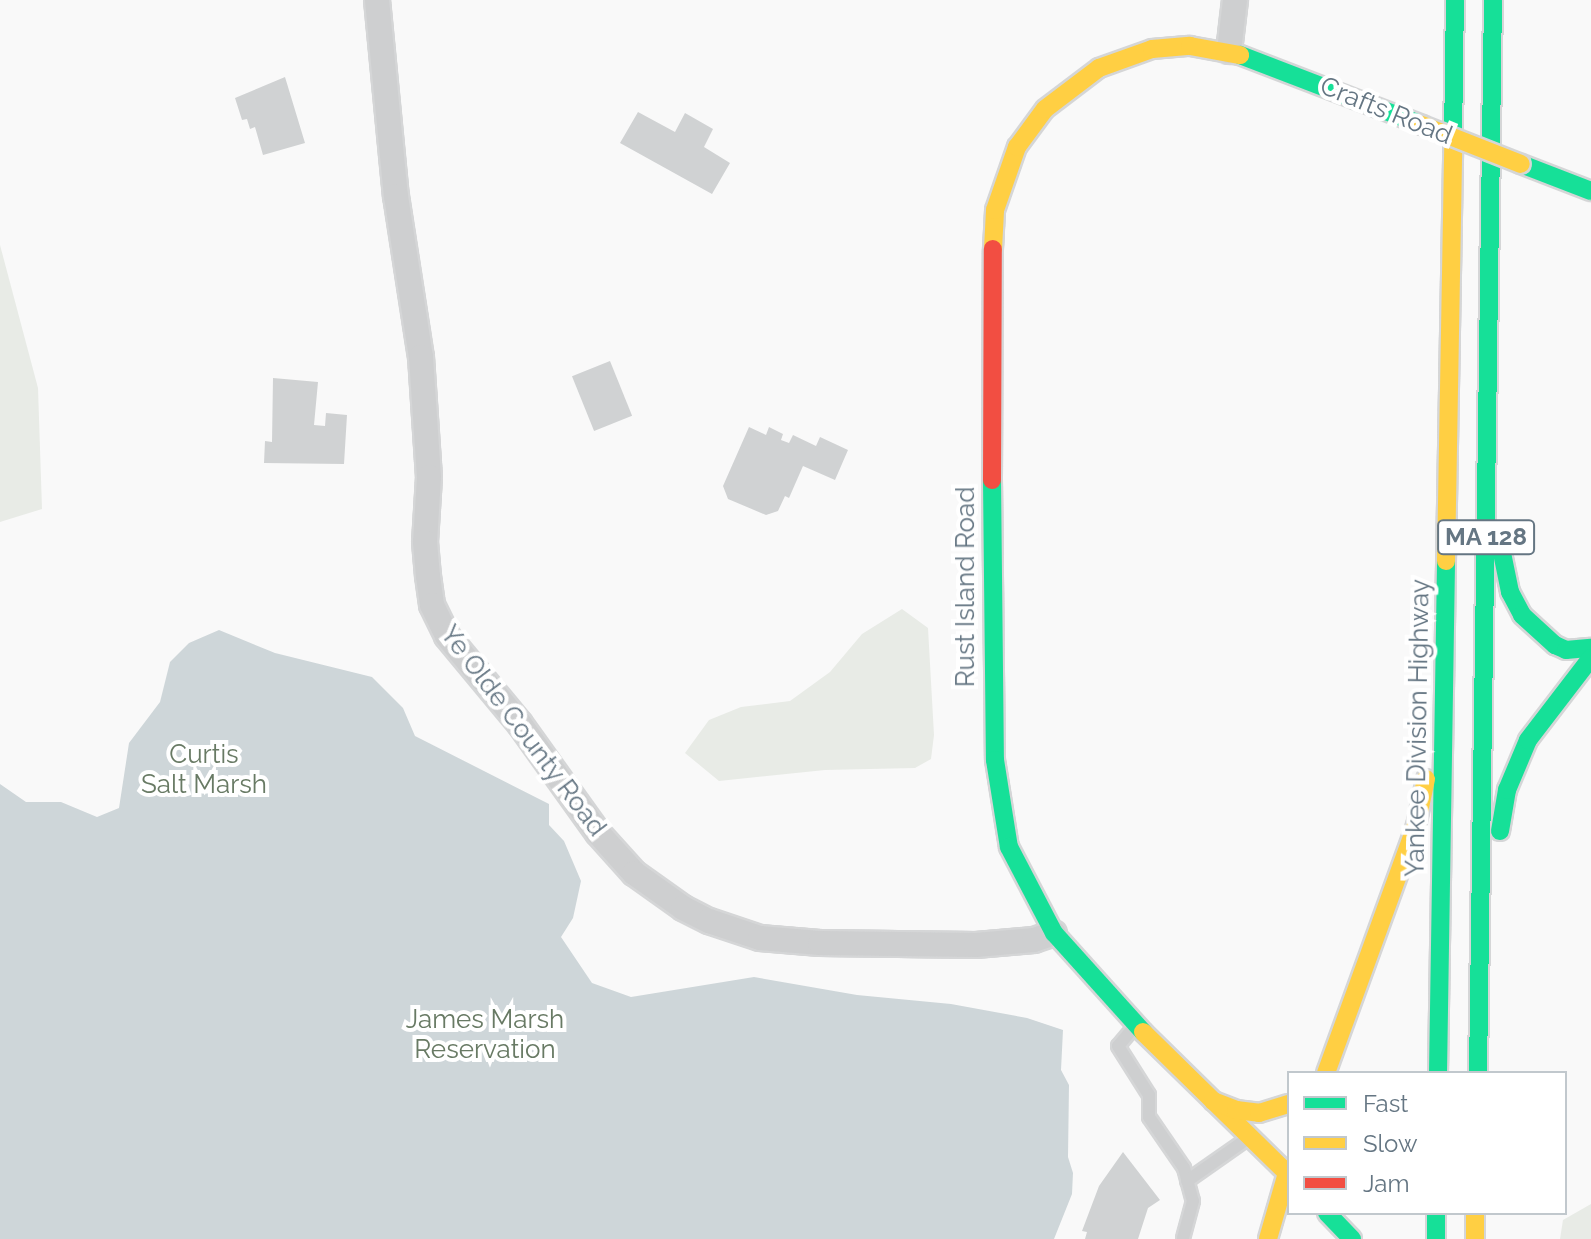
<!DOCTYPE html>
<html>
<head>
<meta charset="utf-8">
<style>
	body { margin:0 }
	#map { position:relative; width:1591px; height:1239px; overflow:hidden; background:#f9f9f9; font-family:Raleway,sans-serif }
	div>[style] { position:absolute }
	.green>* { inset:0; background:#e8ebe6 }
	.water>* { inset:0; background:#ced6d9 }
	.building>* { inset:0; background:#d0d2d3; transform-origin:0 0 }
	.roads { filter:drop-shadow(2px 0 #d5d6d7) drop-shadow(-2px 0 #d5d6d7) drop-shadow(0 2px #d5d6d7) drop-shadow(0 -2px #d5d6d7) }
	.lane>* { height:12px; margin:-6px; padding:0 6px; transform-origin:6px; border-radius:6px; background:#cecfd0 }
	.street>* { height:24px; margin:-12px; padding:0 12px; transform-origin:12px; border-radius:12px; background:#cecfd0 }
	.fast>* { height:18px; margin:-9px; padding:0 9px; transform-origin:9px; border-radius:9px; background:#16e098 }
	.slow>* { height:18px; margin:-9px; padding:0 9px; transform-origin:9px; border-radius:9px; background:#ffcf43 }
	.jam>* { height:18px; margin:-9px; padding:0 9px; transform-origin:9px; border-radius:9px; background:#f24e42 }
	.bridges { filter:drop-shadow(2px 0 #d5d6d7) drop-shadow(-2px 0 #d5d6d7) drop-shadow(0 2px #d5d6d7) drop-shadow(0 -2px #d5d6d7) }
	.slow-bridge>* { height:18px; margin:-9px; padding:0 9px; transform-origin:9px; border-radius:9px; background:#ffcf43 }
	span { translate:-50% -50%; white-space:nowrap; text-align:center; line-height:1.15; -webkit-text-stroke:8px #fff; paint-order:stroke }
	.shield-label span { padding:2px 6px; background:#fff; border:2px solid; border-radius:6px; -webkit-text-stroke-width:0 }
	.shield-label { font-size:24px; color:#657683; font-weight:700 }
	.street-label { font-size:26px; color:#657683 }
	.park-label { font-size:26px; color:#687a64 }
	.legend { position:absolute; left:1287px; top:1071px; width:280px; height:144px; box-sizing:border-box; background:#fff; border:2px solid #c1c8cd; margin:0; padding:10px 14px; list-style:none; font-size:24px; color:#657683 }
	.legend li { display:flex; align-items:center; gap:16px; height:40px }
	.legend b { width:40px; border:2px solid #c1c8cd }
</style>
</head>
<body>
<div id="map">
	<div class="green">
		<div style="clip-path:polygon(0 245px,38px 388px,42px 509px,0 522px)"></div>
		<div style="clip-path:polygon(902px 609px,928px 628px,934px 735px,931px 759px,915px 768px,825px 770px,719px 781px,685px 753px,709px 720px,741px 707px,790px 701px,830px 672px,862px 634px)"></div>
		<div style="clip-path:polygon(1591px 1204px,1591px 1239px,1560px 1239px,1563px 1220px)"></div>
	</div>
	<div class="water">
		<div style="clip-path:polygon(219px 630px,275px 653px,372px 677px,403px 708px,415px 736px,549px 804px,549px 825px,564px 841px,581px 881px,573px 918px,561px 937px,592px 983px,631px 997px,754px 977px,857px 995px,951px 1004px,1027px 1018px,1063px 1030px,1061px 1070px,1069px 1085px,1068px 1157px,1073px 1173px,1072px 1194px,1054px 1239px,0 1239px,0 784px,26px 802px,61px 802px,97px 817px,119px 808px,129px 743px,160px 702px,170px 662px,189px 643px)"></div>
	</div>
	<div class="building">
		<div style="clip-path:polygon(285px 77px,305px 143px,263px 155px,255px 127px,250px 129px,247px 119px,242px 120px,235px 98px)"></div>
		<div style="clip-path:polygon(638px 112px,675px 132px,685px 113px,713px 129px,704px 147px,730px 163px,712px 194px,620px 143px)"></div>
		<div style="left:610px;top:361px;width:59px;height:41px;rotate:68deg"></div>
		<div style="clip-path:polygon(273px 378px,318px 382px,314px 425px,325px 426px,326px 413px,347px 415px,344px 464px,264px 463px,265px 441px,272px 442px)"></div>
		<div style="clip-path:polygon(749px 427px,766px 435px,769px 427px,783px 434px,781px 440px,789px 443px,793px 435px,816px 446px,820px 437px,848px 450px,835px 480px,803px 466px,789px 498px,785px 496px,778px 511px,766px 515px,728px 499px,723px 486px)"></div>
		<div style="clip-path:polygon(1123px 1152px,1160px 1200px,1148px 1208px,1138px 1239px,1085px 1239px,1087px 1232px,1082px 1231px,1099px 1186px)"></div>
	</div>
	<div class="roads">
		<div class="lane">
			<div style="left:1135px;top:1026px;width:26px;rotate:130deg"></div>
			<div style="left:1118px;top:1046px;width:58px;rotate:57.7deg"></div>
			<div style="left:1149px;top:1095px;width:22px;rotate:90deg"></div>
			<div style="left:1149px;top:1117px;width:62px;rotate:55.5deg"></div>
			<div style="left:1184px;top:1168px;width:34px;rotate:75deg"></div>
			<div style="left:1193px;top:1201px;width:39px;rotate:105deg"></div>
			<div style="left:1187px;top:1181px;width:73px;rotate:-35deg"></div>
		</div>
		<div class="street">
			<div style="left:377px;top:0;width:197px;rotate:84.5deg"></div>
			<div style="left:396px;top:196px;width:163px;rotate:81.2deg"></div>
			<div style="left:421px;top:357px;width:120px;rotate:86.2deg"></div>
			<div style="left:429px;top:477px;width:65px;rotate:93.5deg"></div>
			<div style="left:425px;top:542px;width:34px;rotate:85deg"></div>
			<div style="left:428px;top:576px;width:29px;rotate:82deg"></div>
			<div style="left:432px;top:605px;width:34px;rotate:64deg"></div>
			<div style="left:447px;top:636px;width:114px;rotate:50.3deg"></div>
			<div style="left:520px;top:724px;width:134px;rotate:54.4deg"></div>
			<div style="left:598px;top:833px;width:54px;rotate:48deg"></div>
			<div style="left:634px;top:873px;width:60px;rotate:35.5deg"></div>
			<div style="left:683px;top:908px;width:29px;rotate:27deg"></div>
			<div style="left:709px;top:921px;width:54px;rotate:18.4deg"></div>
			<div style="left:760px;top:938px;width:60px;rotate:4.8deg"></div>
			<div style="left:820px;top:943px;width:156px;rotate:0.7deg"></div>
			<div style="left:976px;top:945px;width:58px;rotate:-4.9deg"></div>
			<div style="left:1034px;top:940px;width:21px;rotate:-19deg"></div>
			<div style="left:1229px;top:51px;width:51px;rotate:-83.3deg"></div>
		</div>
		<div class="fast">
			<div style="left:1240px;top:55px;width:195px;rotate:21deg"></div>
			<div style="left:1453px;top:140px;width:140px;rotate:-89.2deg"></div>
			<div style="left:1521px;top:164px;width:75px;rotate:21.1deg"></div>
			<div style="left:992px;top:480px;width:280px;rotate:89.4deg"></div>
			<div style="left:995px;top:760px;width:88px;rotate:80.9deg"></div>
			<div style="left:1009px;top:847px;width:97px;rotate:62.4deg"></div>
			<div style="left:1054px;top:933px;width:133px;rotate:48deg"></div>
			<div style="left:1501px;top:548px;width:45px;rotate:78.4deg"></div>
			<div style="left:1510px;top:592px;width:26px;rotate:62deg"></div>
			<div style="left:1522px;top:615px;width:45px;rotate:42.3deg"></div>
			<div style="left:1555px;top:645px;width:12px;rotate:24deg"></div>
			<div style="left:1566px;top:650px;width:25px;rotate:-5deg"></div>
			<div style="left:1500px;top:831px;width:42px;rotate:-80.3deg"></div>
			<div style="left:1507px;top:790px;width:54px;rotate:-67.2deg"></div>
			<div style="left:1528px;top:740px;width:103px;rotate:-52.5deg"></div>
			<div style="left:1438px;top:1073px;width:512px;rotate:-89.1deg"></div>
			<div style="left:1478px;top:1073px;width:1073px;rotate:-89.2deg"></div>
			<div style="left:1327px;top:1213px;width:36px;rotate:46deg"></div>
			<div style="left:1436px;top:1213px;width:26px;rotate:90deg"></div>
		</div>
		<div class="slow">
			<div style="left:993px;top:249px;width:39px;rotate:-87deg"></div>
			<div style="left:995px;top:210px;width:67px;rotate:-70.8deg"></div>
			<div style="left:1017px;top:147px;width:47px;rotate:-53.6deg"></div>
			<div style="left:1045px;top:109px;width:68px;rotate:-37.2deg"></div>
			<div style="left:1099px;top:68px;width:56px;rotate:-19.7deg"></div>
			<div style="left:1152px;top:49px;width:38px;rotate:-5deg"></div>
			<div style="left:1190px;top:46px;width:51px;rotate:10.2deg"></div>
			<div style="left:1446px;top:561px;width:421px;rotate:-89deg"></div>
			<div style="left:1143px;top:1032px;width:202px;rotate:44.4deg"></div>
			<div style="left:1287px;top:1173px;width:69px;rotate:106.1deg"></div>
			<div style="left:1326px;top:1073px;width:263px;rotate:-70deg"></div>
			<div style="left:1416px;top:826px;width:48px;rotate:-78deg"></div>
			<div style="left:1213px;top:1101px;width:25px;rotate:21deg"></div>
			<div style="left:1236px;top:1110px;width:23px;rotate:7deg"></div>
			<div style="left:1259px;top:1113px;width:31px;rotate:-17deg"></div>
			<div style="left:1289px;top:1169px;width:6px;rotate:90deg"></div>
			<div style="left:1475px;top:1213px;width:26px;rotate:90deg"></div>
		</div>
		<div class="jam">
			<div style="left:992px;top:480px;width:231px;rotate:-89.8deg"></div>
		</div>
	</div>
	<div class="bridges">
		<div class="slow-bridge">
			<div style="left:1422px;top:125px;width:106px;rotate:21.5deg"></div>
		</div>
	</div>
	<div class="shield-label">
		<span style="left:1486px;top:537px">MA 128</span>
	</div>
	<div class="street-label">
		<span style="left:1386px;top:111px;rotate:22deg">Crafts Road</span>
		<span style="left:966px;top:587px;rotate:-90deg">Rust Island Road</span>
		<span style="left:1418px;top:728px;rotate:-89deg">Yankee Division Highway</span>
		<span style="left:523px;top:731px;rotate:53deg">Ye Olde County Road</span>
	</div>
	<div class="park-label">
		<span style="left:204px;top:770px">Curtis<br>Salt Marsh</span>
		<span style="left:485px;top:1035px">James Marsh<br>Reservation</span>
	</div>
	<ul class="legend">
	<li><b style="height:10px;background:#16e098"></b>Fast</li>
	<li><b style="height:10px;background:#ffcf43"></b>Slow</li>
	<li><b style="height:10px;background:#f24e42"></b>Jam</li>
	</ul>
</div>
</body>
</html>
